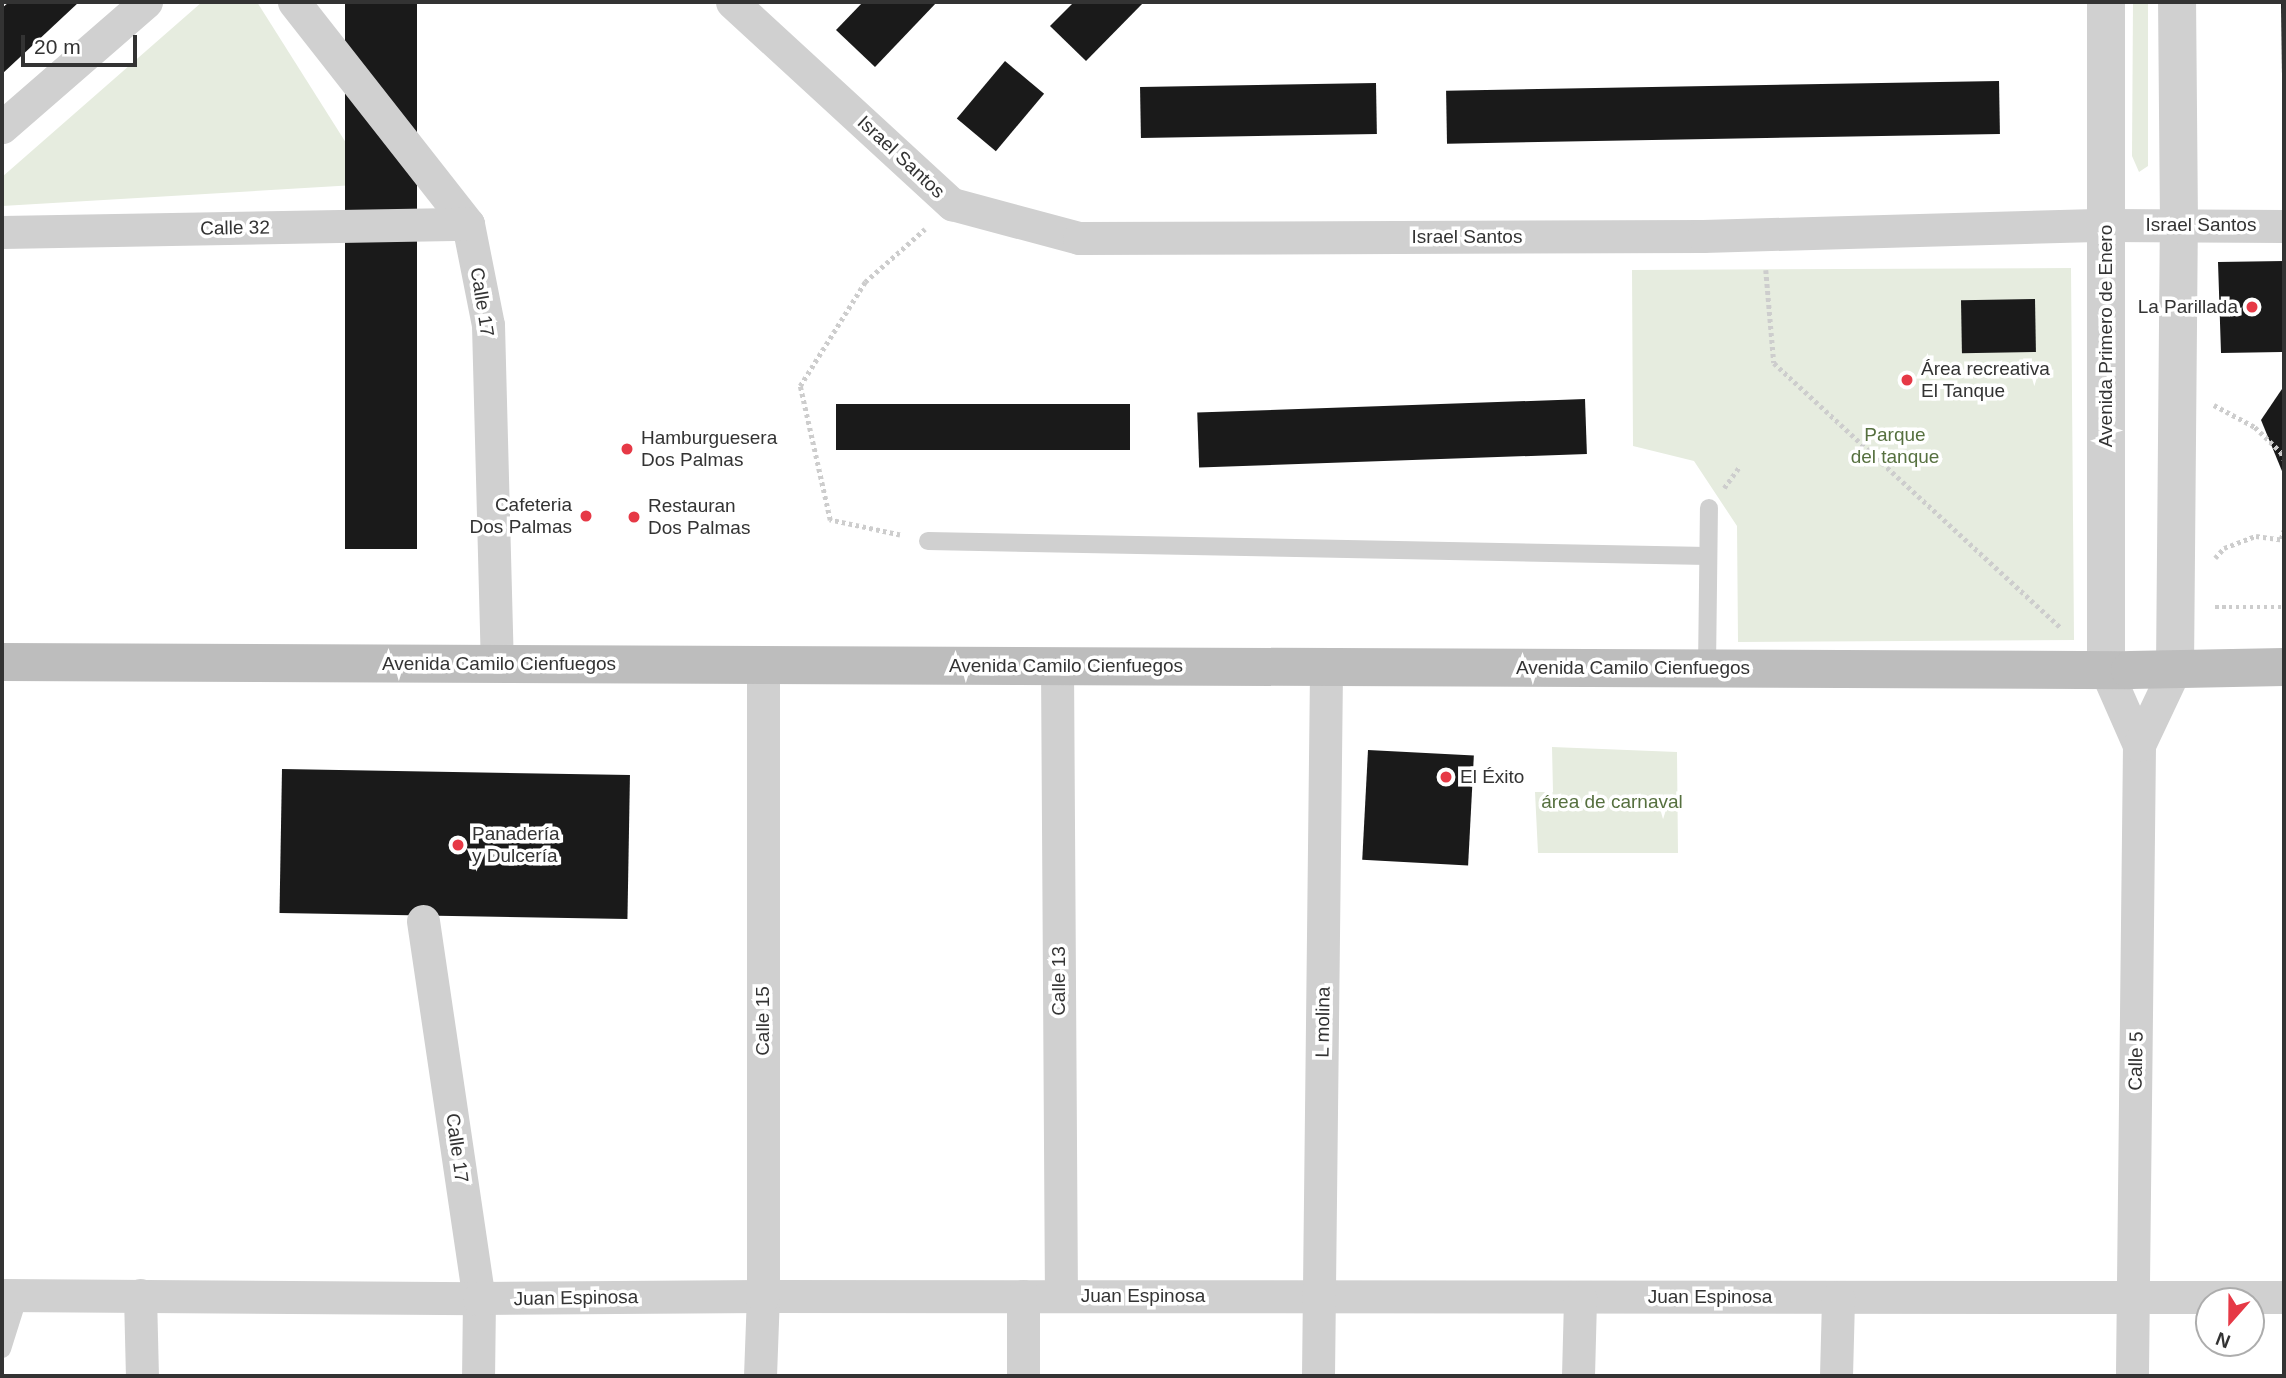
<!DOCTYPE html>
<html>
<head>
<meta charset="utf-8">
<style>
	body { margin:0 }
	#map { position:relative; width:2286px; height:1378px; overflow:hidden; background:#fff; font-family:Arial,sans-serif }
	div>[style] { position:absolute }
	.green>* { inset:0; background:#e6ecdf }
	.building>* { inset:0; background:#1a1a1a; transform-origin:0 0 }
	.path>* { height:4.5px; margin-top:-2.25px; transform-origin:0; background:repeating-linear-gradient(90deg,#cdcdcd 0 3.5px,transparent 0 7px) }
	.service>* { height:18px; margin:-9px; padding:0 9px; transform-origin:9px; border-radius:9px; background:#d0d0d0 }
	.minor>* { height:33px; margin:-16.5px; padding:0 16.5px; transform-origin:16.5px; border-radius:16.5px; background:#d0d0d0 }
	.tertiary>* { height:38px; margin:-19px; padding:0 19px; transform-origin:19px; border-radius:19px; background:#d0d0d0 }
	.secondary>* { height:38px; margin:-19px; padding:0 19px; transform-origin:19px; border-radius:19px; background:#bdbdbd }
	.dots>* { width:19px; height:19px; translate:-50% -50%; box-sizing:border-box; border:4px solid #fff; border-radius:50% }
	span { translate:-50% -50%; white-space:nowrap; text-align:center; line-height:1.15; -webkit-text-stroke:7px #fff; paint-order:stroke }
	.street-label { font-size:19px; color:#333 }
	.poi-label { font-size:19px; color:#333 }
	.right { translate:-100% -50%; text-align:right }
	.left { translate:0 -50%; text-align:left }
	.park-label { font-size:19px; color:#56703f }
	.frame { position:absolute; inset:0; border:4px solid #333; pointer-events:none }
	.north { position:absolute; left:2195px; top:1287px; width:70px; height:70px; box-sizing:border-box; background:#fff; border:2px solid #adadad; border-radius:50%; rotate:201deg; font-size:19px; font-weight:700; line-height:28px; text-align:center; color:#333 }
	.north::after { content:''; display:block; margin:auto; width:24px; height:32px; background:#e63946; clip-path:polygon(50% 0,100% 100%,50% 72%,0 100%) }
	.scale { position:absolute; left:21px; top:35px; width:116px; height:32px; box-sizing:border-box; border:4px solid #333; border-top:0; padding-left:9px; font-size:21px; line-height:24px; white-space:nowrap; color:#333; -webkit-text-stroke:5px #fff; paint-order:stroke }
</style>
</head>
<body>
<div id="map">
	<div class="green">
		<div style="clip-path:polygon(202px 2px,257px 2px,372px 184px,2px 206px,2px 177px)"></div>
		<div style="clip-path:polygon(2133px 2px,2148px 2px,2148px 166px,2139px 172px,2132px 156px)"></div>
		<div style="clip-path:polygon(2071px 268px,2074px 640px,1738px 642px,1737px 526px,1694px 461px,1633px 446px,1632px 270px)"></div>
		<div style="clip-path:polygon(1552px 747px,1677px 752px,1678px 853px,1538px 853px,1535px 792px,1553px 792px)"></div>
	</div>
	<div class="building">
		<div style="clip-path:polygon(9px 2px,79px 2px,2px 74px,2px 8px)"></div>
		<div style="left:345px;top:2px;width:72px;height:547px"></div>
		<div style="clip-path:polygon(863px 2px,937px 2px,875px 67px,836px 30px)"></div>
		<div style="clip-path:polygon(1074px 2px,1144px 2px,1086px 61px,1050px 26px)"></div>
		<div style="clip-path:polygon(2281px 2px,2284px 2px,2284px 75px,2282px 75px)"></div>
		<div style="left:1005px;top:61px;width:51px;height:75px;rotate:40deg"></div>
		<div style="left:1999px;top:81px;width:53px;height:553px;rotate:89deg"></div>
		<div style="left:1376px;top:83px;width:51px;height:236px;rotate:89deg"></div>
		<div style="clip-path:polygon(2284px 261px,2284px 364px,2282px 352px,2221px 353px,2218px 262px)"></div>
		<div style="left:2035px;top:299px;width:53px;height:74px;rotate:89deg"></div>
		<div style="clip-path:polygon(2284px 386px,2284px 476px,2261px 420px)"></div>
		<div style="left:1585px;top:399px;width:55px;height:388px;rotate:88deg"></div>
		<div style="left:836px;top:404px;width:294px;height:46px"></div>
		<div style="left:1368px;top:750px;width:106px;height:110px;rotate:3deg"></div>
		<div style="left:282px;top:769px;width:348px;height:144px;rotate:1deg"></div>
	</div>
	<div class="path">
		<div style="left:1766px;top:270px;width:93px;rotate:85.1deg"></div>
		<div style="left:1774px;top:363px;width:392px;rotate:42.7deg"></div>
		<div style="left:2214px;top:405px;width:47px;rotate:28.2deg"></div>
		<div style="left:2255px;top:427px;width:36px;rotate:44deg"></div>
		<div style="left:2281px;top:452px;width:8px;rotate:67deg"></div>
		<div style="left:1724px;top:488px;width:27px;rotate:-54deg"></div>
		<div style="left:900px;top:535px;width:72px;rotate:-167.9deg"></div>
		<div style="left:830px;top:520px;width:137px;rotate:-102.6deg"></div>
		<div style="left:800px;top:386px;width:123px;rotate:-58deg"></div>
		<div style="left:865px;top:282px;width:80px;rotate:-41.5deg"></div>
		<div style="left:2281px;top:539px;width:9px;rotate:-72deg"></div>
		<div style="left:2215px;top:558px;width:13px;rotate:-48deg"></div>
		<div style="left:2224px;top:548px;width:34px;rotate:-21deg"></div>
		<div style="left:2256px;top:536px;width:28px;rotate:8deg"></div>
		<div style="left:2215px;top:607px;width:69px"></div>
	</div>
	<div class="service">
		<div style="left:928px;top:541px;width:780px;rotate:1.1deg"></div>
		<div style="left:1707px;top:668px;width:160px;rotate:-89.3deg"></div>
		<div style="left:2px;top:1349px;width:57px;rotate:-72.5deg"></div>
	</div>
	<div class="minor">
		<div style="left:294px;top:2px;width:282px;rotate:51.9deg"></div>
		<div style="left:468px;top:224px;width:103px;rotate:78.8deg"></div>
		<div style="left:488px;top:325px;width:339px;rotate:88.5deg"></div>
		<div style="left:732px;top:2px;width:299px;rotate:42.6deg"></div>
		<div style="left:952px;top:204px;width:131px;rotate:15deg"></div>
		<div style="left:1079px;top:238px;width:624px;rotate:-0.18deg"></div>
		<div style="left:1703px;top:236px;width:403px;rotate:-1.6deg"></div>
		<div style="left:2106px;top:225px;width:178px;rotate:0.3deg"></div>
		<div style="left:2px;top:127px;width:191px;rotate:-41deg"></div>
		<div style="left:2px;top:232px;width:466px;rotate:-1deg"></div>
		<div style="left:1057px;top:666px;width:630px;rotate:89.64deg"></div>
		<div style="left:2106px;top:670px;width:82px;rotate:66.3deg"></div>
		<div style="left:2139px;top:745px;width:631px;rotate:90.64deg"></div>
		<div style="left:2139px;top:745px;width:84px;rotate:-64.7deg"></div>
		<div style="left:423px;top:921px;width:381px;rotate:81.6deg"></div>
		<div style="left:479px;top:1298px;width:78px;rotate:90.7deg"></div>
		<div style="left:2px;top:1295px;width:477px;rotate:0.4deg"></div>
		<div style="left:479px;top:1298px;width:284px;rotate:-0.4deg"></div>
		<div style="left:763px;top:1296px;width:1521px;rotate:0.04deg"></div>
		<div style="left:140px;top:1295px;width:81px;rotate:88.6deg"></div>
		<div style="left:1023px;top:1296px;width:80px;rotate:90deg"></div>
		<div style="left:760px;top:1376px;width:80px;rotate:-87.9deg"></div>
		<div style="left:763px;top:1296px;width:631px;rotate:-90deg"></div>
		<div style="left:1318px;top:1376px;width:709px;rotate:-89.35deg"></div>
		<div style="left:1578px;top:1376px;width:79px;rotate:-88.5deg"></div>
		<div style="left:1836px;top:1376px;width:79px;rotate:-88.5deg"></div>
	</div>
	<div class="tertiary">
		<div style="left:2106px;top:2px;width:668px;rotate:90deg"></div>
		<div style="left:2175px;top:669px;width:444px;rotate:-89.5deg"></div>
		<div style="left:2179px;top:225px;width:223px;rotate:-90.5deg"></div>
	</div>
	<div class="secondary">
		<div style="left:2px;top:662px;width:2128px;rotate:0.22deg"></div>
		<div style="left:2130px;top:670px;width:154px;rotate:-1.1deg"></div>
	</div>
	<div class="dots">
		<div style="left:2252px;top:307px;background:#e63946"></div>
		<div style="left:1907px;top:380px;background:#e63946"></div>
		<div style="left:627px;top:449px;background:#e63946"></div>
		<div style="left:586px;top:516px;background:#e63946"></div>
		<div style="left:634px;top:517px;background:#e63946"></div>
		<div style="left:1446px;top:777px;background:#e63946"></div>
		<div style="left:458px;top:845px;background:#e63946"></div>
	</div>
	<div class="street-label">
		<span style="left:901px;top:157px;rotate:43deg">Israel Santos</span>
		<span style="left:2201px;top:225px">Israel Santos</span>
		<span style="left:235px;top:228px;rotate:-1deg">Calle 32</span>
		<span style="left:1467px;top:237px">Israel Santos</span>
		<span style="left:482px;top:302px;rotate:81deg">Calle 17</span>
		<span style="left:2106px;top:336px;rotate:-90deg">Avenida Primero de Enero</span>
		<span style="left:499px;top:664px">Avenida Camilo Cienfuegos</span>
		<span style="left:1066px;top:666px">Avenida Camilo Cienfuegos</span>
		<span style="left:1633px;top:668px">Avenida Camilo Cienfuegos</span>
		<span style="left:1059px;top:981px;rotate:-90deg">Calle 13</span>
		<span style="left:763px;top:1021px;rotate:-90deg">Calle 15</span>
		<span style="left:1323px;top:1022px;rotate:-89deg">L molina</span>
		<span style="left:2136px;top:1061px;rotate:-89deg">Calle 5</span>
		<span style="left:457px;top:1148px;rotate:82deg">Calle 17</span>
		<span style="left:1143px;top:1296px">Juan Espinosa</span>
		<span style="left:1710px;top:1297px">Juan Espinosa</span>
		<span style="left:576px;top:1298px;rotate:-1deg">Juan Espinosa</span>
	</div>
	<div class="poi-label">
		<span class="right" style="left:2238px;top:307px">La Parillada</span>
		<span class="left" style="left:1921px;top:380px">Área recreativa<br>El Tanque</span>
		<span class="left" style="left:641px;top:449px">Hamburguesera<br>Dos Palmas</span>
		<span class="right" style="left:572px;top:516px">Cafeteria<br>Dos Palmas</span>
		<span class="left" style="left:648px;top:517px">Restauran<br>Dos Palmas</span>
		<span class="left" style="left:1460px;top:777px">El Éxito</span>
		<span class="left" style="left:472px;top:845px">Panadería<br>y Dulcería</span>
	</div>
	<div class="park-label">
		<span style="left:1895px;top:446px">Parque<br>del tanque</span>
		<span style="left:1612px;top:802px">área de carnaval</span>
	</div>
	<div class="frame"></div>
	<div class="north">N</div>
	<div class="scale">20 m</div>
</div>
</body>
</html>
